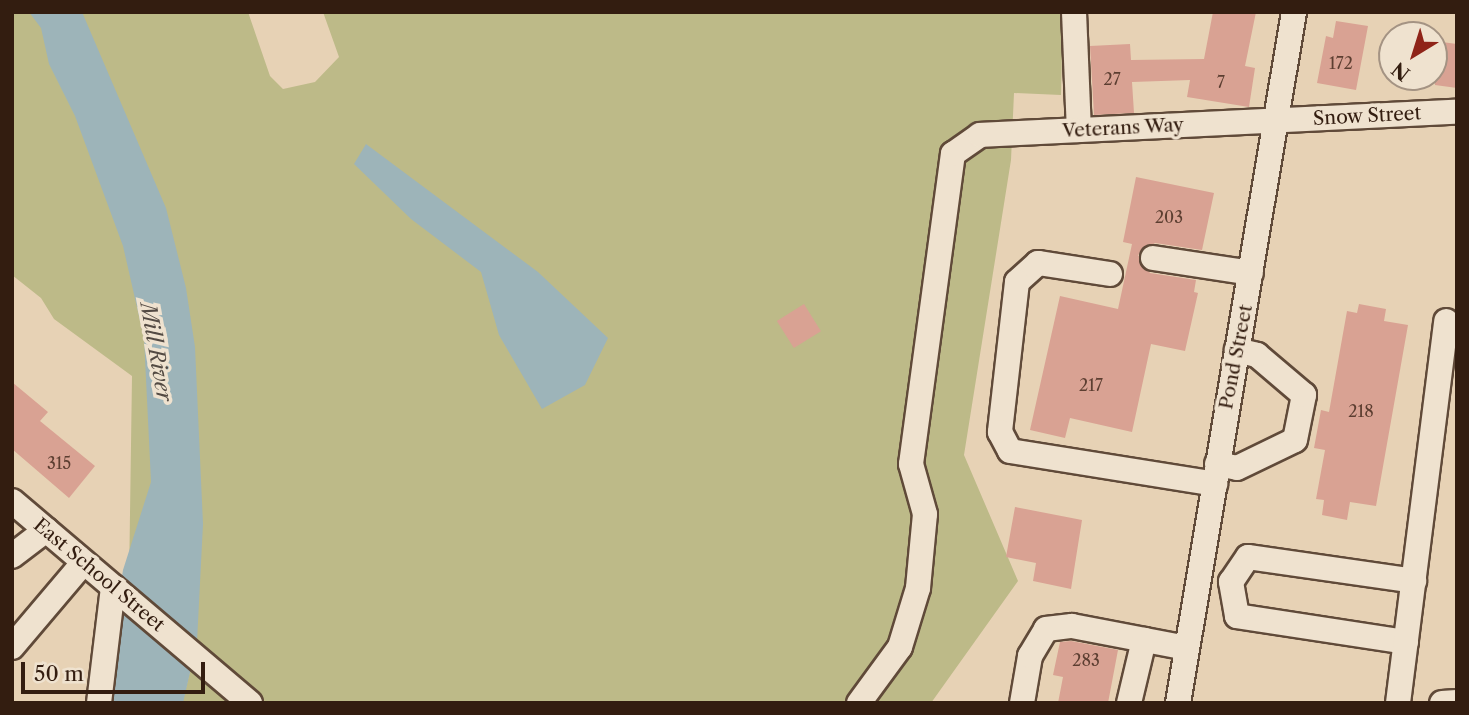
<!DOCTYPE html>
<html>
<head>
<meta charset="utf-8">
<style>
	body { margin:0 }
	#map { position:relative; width:1469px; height:715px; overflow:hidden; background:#e7d2b5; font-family:"Libre Caslon Text",serif }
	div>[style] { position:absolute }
	.green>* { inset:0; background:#bdba88 }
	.water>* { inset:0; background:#9db4b9 }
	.building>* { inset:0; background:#d9a293; transform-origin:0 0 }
	.roads { filter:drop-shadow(2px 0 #604a39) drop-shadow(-2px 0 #604a39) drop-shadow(0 2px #604a39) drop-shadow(0 -2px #604a39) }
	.minor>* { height:24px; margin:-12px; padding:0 12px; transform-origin:12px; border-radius:12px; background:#efe2cf }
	span { translate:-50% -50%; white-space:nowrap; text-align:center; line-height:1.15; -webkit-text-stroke:7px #efe2cf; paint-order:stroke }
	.number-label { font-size:16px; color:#5c3e31 }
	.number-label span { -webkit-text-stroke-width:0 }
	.street-label { font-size:19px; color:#331d10 }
	.water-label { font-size:21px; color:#534a43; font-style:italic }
	.frame { position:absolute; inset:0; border:14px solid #331d10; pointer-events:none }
	.north { position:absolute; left:1378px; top:21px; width:70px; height:70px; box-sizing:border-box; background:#efe2cf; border:2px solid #a49383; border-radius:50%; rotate:218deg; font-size:19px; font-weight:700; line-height:28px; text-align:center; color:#331d10 }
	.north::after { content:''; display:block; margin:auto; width:24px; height:32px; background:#8f2418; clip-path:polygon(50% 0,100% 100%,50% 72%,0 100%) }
	.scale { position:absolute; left:21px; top:662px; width:184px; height:32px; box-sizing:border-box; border:4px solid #331d10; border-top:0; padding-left:9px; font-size:21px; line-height:24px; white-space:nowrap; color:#331d10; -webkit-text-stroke:5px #efe2cf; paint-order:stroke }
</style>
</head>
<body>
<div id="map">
	<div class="green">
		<div style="clip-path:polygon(12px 12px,248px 12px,270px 76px,283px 89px,315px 82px,339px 57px,323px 12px,1063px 12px,1061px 95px,1014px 93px,1011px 160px,964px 455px,1018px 581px,931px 703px,101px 703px,184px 696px,197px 642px,129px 582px,132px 376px,54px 319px,41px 298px,12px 275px)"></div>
	</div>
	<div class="water">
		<div style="clip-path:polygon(29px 12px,82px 12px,166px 208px,186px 288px,195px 347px,203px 524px,197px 642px,183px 703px,103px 703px,123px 570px,151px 482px,144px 338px,123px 246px,75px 116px,49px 64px,41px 28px)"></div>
		<div style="clip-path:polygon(366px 144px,538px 272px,608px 338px,585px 385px,542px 409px,499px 335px,481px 272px,411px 219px,354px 164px)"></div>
	</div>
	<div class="building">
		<div style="clip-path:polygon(1213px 12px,1256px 12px,1245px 66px,1255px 68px,1249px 107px,1187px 97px,1190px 80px,1132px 82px,1134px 113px,1094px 115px,1090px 46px,1130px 44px,1131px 60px,1204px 59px)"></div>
		<div style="clip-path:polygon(1336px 21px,1368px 26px,1356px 90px,1317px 83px,1326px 36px,1333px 38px)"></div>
		<div style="clip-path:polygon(1434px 41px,1457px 44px,1457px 88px,1435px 85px)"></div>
		<div style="clip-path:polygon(1136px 177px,1214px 193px,1202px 250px,1155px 243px,1138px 255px,1150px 273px,1196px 280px,1194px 292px,1198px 293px,1185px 351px,1151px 344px,1132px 432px,1070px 418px,1065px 438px,1030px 430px,1060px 296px,1118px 309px,1132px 244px,1123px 242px)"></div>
		<div style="left:804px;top:304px;width:32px;height:32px;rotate:58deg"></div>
		<div style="clip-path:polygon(1359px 304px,1386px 309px,1384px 321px,1408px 325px,1376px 506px,1350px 502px,1347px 520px,1322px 515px,1324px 500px,1316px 499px,1325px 450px,1314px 448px,1321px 410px,1329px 412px,1347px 311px,1357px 313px)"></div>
		<div style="clip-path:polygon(12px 382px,48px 412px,40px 421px,95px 466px,69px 498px,12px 449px)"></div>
		<div style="clip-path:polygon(1015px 507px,1082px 520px,1071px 589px,1033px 581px,1036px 563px,1006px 557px)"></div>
		<div style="clip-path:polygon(1071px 641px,1118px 650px,1108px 703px,1058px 703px,1063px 677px,1053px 675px,1060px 642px)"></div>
	</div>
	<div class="roads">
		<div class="minor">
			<div style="left:1074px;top:12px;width:118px;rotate:87.6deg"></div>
			<div style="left:1153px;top:258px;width:99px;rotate:8.7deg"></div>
			<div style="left:1110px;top:274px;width:73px;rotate:-171.3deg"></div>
			<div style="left:1038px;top:263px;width:28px;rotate:138deg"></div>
			<div style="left:1017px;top:282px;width:151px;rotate:96.5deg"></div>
			<div style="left:1000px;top:432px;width:21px;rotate:62deg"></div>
			<div style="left:1010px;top:451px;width:208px;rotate:9.1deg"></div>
			<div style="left:1217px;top:464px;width:20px;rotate:11deg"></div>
			<div style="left:1237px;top:468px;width:64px;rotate:-25.8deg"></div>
			<div style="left:1295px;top:440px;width:46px;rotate:-78.7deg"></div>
			<div style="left:1304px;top:395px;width:62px;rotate:-139.6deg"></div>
			<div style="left:1257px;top:355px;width:21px;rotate:-166deg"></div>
			<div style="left:12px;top:501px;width:312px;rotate:40.3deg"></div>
			<div style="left:12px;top:556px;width:43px;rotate:-37.4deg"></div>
			<div style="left:1406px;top:642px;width:171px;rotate:-171.3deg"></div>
			<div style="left:1237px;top:616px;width:35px;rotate:-100deg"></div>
			<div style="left:1231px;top:582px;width:30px;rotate:-56deg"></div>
			<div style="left:1248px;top:557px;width:168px;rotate:8.2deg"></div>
			<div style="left:12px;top:647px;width:111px;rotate:-49.7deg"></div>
			<div style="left:99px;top:703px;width:117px;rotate:-83.1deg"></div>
			<div style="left:859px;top:703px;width:69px;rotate:-53.8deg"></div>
			<div style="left:900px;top:647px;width:62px;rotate:-73deg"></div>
			<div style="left:918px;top:588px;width:74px;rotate:-84.6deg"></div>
			<div style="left:925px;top:514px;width:52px;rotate:-105.6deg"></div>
			<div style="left:911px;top:464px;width:313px;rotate:-82.3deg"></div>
			<div style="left:953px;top:154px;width:33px;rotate:-35deg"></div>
			<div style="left:980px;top:135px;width:478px;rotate:-2.8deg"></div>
			<div style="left:1022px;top:703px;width:48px;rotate:-80.3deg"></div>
			<div style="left:1030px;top:656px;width:31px;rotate:-59deg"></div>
			<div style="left:1046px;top:629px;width:26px;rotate:-7deg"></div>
			<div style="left:1072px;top:626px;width:117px;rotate:10.8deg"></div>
			<div style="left:1129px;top:703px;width:65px;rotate:-76.6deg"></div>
			<div style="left:1178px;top:703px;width:701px;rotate:-80.47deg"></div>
			<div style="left:1398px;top:703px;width:385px;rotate:-82.8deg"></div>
			<div style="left:1442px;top:703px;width:15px;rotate:-4deg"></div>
		</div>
	</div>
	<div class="number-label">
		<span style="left:1341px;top:63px">172</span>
		<span style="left:1112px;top:79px">27</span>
		<span style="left:1221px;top:82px">7</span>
		<span style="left:1169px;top:217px">203</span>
		<span style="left:1091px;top:385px">217</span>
		<span style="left:1361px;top:411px">218</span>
		<span style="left:59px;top:463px">315</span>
		<span style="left:1086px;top:660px">283</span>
	</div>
	<div class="street-label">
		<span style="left:1367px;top:116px;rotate:-3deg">Snow Street</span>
		<span style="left:1123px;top:128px;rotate:-3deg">Veterans Way</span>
		<span style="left:1236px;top:357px;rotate:-79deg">Pond Street</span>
		<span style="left:99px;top:575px;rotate:40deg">East School Street</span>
	</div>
	<div class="water-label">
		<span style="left:156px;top:352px;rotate:80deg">Mill River</span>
	</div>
	<div class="frame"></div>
	<div class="north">N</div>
	<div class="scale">50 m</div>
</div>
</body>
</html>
